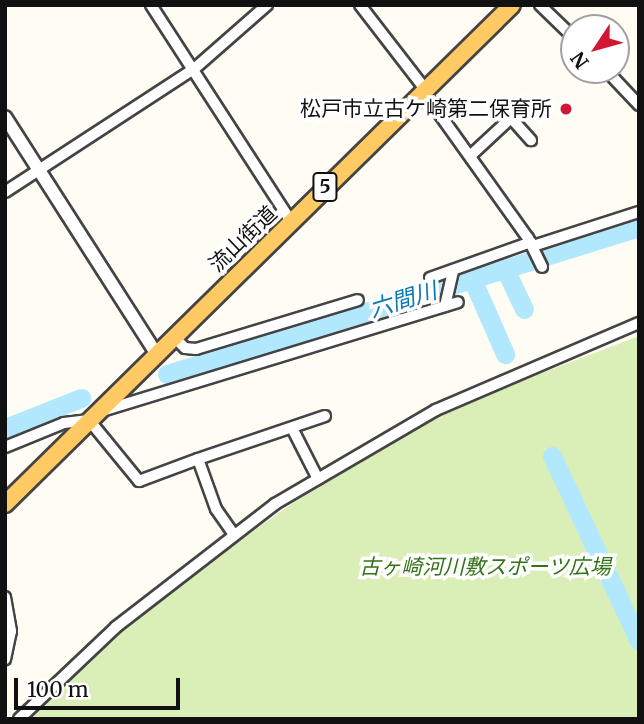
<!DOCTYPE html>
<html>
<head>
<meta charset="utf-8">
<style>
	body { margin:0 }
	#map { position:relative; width:644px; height:724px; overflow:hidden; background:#fffcf4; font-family:Merriweather,"Noto Sans JP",serif }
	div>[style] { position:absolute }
	.green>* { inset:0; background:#daefb8 }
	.river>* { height:19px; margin:-9.5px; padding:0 9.5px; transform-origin:9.5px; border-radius:9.5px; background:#b2e8fd }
	.roads { filter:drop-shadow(2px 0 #444) drop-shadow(-2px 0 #444) drop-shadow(0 2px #444) drop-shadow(0 -2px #444) }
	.minor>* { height:10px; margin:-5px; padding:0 5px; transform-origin:5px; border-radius:5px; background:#fff }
	.tertiary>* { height:12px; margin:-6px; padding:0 6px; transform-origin:6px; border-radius:6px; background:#fff }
	.primary>* { height:16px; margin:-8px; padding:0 8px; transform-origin:8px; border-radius:8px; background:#ffca64 }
	.dots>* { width:19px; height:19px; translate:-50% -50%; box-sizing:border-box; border:4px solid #fff; border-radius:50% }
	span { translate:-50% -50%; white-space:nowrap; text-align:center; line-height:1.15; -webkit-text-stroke:7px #fff; paint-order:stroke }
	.shield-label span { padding:2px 5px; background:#fff; border:2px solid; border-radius:5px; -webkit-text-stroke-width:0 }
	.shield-label { font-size:19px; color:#111; font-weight:700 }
	.poi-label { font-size:21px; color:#111 }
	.right { translate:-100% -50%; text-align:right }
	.street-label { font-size:21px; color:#111 }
	.park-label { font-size:21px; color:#337217; font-style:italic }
	.water-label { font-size:23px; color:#097ab3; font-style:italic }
	.frame { position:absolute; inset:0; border:7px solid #111; pointer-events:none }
	.north { position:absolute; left:560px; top:14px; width:70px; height:70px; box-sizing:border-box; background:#fff; border:2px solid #a0a0a0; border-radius:50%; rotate:234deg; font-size:19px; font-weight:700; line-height:28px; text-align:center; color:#111 }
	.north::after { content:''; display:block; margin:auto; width:24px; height:32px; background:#d31632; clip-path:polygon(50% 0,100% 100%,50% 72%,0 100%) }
	.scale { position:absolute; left:14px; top:678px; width:166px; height:32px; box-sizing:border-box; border:4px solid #111; border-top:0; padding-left:9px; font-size:21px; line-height:24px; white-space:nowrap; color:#111; -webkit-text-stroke:5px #fff; paint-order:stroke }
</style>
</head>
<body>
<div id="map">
	<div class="green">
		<div style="clip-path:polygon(639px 336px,639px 719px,28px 719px,84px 662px,162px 597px,291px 504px,453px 407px)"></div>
	</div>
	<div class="river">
		<div style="left:506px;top:271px;width:42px;rotate:64.7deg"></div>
		<div style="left:473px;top:281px;width:80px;rotate:66.3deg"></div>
		<div style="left:167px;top:374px;width:494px;rotate:-17.3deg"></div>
		<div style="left:5px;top:428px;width:82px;rotate:-21.5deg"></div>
		<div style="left:552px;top:456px;width:204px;rotate:64.8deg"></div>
	</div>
	<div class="roads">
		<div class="minor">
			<div style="left:151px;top:5px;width:257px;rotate:57.1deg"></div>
			<div style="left:360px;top:5px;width:106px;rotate:52.3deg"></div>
			<div style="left:540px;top:5px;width:47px;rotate:44.1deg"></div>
			<div style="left:606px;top:70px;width:48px;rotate:46.7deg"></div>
			<div style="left:423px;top:91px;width:181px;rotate:54.5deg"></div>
			<div style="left:528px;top:238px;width:32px;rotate:64deg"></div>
			<div style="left:470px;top:156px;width:56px;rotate:-42.8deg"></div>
			<div style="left:511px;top:118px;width:30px;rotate:48deg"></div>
			<div style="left:5px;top:192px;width:225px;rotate:-33.1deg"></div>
			<div style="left:194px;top:69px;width:97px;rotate:-41.2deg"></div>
			<div style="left:533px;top:246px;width:111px;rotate:-17.8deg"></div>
			<div style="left:430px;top:278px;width:107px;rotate:-19.6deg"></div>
			<div style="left:445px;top:306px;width:36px;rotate:-77deg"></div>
			<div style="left:173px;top:336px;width:17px;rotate:45deg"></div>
			<div style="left:185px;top:348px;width:11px;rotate:5deg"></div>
			<div style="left:196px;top:349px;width:169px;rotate:-16.8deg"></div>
			<div style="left:102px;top:411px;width:372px;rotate:-17deg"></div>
			<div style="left:292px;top:428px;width:57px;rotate:63deg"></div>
			<div style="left:5px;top:447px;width:64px;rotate:-22.1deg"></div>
			<div style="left:64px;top:423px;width:25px;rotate:-7deg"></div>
			<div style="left:89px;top:420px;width:79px;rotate:50.7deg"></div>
			<div style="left:139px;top:481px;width:63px;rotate:-20.4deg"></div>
			<div style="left:198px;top:459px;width:53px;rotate:70.2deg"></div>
			<div style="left:216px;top:509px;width:29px;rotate:55deg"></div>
			<div style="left:198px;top:459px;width:134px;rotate:-18.7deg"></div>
			<div style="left:5px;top:597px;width:35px;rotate:80deg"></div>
			<div style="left:11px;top:631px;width:29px;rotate:102deg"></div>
			<div style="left:19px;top:719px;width:134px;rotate:-43.5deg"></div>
			<div style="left:116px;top:627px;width:201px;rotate:-37.7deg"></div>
			<div style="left:275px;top:504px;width:186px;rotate:-30.3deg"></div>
			<div style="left:436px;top:410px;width:221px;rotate:-23.2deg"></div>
		</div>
		<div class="tertiary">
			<div style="left:5px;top:117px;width:280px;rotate:57.4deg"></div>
		</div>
		<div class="primary">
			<div style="left:5px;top:504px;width:711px;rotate:-44.54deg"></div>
		</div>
	</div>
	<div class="dots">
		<div style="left:566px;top:109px;background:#d31632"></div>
	</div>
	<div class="shield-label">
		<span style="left:325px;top:187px">5</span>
	</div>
	<div class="poi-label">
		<span class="right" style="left:552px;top:109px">松戸市立古ケ崎第二保育所</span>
	</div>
	<div class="street-label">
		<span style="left:243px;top:239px;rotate:-44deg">流山街道</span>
	</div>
	<div class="park-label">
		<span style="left:485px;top:567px">古ヶ崎河川敷スポーツ広場</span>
	</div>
	<div class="water-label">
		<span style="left:403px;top:300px;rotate:-17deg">六間川</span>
	</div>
	<div class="frame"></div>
	<div class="north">N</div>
	<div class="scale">100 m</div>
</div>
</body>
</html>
